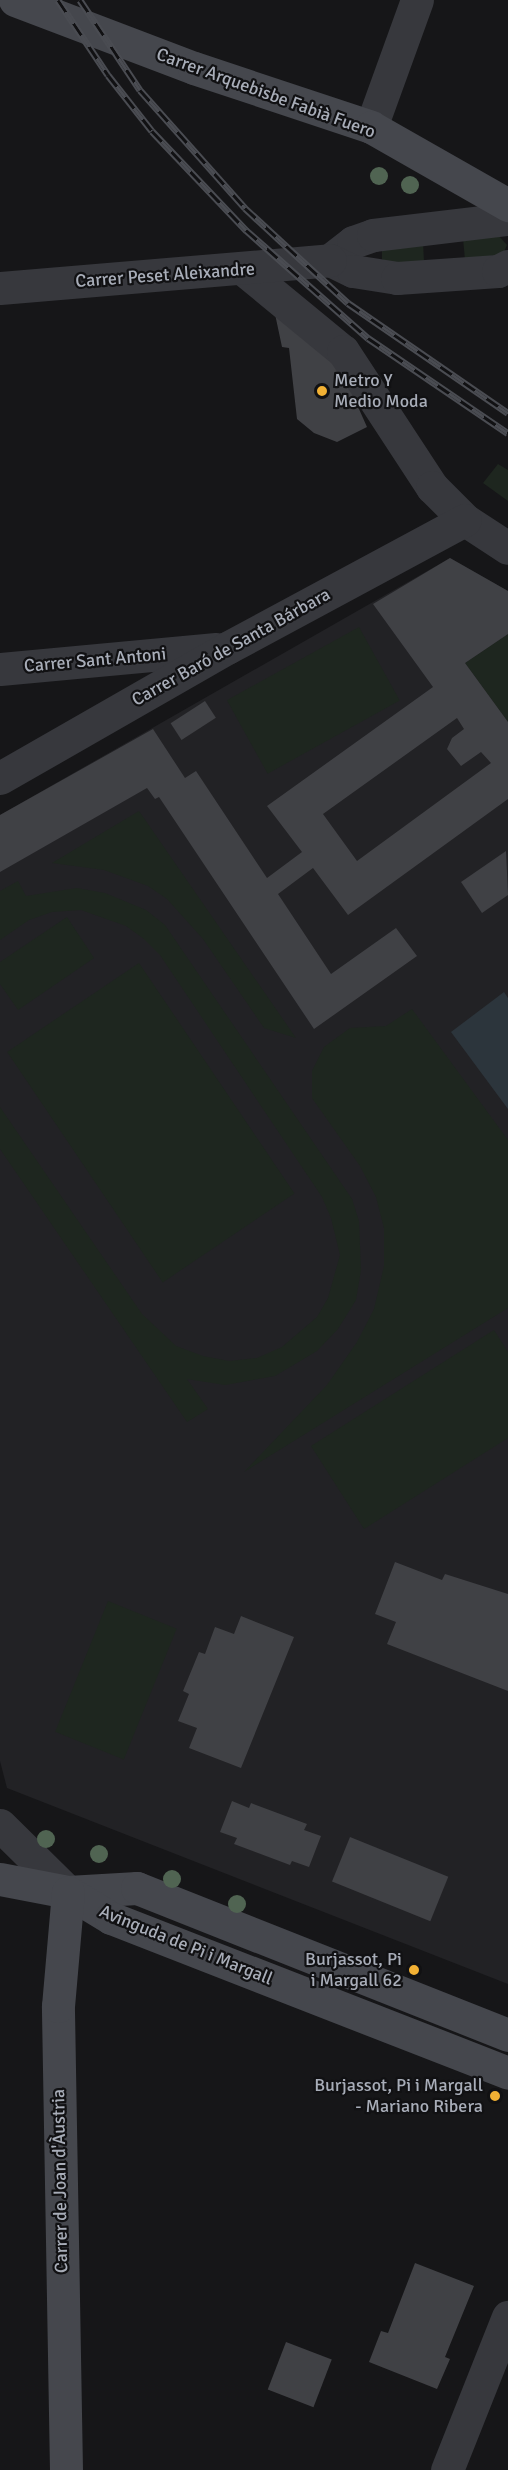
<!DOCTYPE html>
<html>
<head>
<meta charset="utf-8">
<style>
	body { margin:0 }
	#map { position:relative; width:508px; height:2470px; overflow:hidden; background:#161618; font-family:Signika,sans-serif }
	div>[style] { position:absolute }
	.built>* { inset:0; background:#222225 }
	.green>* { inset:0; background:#1e261f; transform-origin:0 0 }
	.water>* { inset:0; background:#2c353c }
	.building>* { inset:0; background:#404145; transform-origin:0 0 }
	.street>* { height:33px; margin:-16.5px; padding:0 16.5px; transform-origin:16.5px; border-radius:16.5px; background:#37383d }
	.secondary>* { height:33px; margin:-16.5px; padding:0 16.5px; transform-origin:16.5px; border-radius:16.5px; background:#45474d }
	.rail>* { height:7px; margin-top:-3.5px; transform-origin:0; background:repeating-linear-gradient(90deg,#111113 0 14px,#4a4c52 0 28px); box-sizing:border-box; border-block:2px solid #4a4c52 }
	.trees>* { width:18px; height:18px; margin:-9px; border-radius:50%; background:#506452 }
	.dots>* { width:16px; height:16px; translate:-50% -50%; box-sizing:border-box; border:3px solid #111113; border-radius:50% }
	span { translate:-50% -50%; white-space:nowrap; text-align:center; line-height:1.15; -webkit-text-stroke:4.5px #111113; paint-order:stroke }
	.street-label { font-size:18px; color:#a8adb8 }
	.poi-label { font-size:18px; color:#a8adb8 }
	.left { translate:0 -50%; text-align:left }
	.right { translate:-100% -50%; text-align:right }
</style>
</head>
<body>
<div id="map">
	<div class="built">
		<div style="clip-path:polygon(450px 558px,508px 591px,508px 1984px,7px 1788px,0 1761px,0 815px)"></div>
	</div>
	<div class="green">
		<div style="clip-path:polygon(499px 236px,507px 245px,503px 254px,465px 260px,463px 238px)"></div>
		<div style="clip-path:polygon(423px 241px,424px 262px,390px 265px,382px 259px,382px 249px)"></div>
		<div style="clip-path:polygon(498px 464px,508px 470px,508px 501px,483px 483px)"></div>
		<div style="left:359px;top:627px;width:84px;height:151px;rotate:61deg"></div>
		<div style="clip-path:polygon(508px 634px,508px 722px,465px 663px)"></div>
		<div style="clip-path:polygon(139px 811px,296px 1038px,264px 1028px,203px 939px,167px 899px,148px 886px,104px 870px,52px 863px)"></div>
		<div style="clip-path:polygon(18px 881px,26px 896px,77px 888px,105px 893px,146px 910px,165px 925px,352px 1199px,359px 1221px,361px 1270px,356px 1300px,338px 1329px,317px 1351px,275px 1376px,225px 1385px,187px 1379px,208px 1409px,187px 1422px,0 1149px,0 1107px,142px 1314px,176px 1346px,203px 1356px,229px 1361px,257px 1358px,282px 1347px,317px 1317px,328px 1298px,340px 1255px,331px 1218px,322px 1197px,160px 955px,144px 939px,126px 926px,81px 910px,52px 912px,29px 920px,0 940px,0 891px)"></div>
		<div style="clip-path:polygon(67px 917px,94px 958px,18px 1010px,0 984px,0 962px)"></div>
		<div style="left:139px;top:963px;width:278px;height:159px;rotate:56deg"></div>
		<div style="clip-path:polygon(412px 1009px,508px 1140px,508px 1308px,244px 1472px,327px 1385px,357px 1342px,374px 1309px,384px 1266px,384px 1228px,376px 1197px,360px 1166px,312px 1098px,312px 1071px,324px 1047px,350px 1028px,386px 1026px)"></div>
		<div style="clip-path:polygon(494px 1330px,508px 1352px,508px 1438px,364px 1529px,311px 1446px)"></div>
		<div style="left:108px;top:1601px;width:74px;height:141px;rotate:22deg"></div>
	</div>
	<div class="water">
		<div style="clip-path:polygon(504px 992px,508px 998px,508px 1109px,451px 1032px)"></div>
	</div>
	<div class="building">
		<div style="clip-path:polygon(275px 314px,339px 364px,367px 427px,337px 442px,314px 433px,297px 419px,289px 348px,282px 347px)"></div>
		<div style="clip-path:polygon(evenodd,450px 558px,508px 591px,508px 634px,465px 663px,508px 722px,508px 799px,348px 915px,313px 868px,278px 894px,331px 974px,396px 928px,417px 956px,314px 1029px,159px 797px,155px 799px,147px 788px,0 872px,0 815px,153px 729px,185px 778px,196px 771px,267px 878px,302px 852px,267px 806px,433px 687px,373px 604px,450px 558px,457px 718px,464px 729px,452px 738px,447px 749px,461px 766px,481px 752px,491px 763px,357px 861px,323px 814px,457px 718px)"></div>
		<div style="left:205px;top:701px;width:20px;height:41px;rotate:57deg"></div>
		<div style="clip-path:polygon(506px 851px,508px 895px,482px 913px,461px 882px)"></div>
		<div style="clip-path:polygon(395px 1562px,442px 1580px,445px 1574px,508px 1594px,508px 1691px,387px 1644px,396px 1622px,375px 1614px)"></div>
		<div style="clip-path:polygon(241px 1616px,294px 1637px,241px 1768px,189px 1748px,197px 1728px,178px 1721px,189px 1694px,183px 1691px,199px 1652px,205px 1654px,215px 1627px,234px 1634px)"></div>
		<div style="clip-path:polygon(232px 1801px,249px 1808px,251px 1803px,307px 1824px,304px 1830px,321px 1836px,309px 1867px,292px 1861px,290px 1865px,234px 1844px,237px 1838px,220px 1832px)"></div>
		<div style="left:350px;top:1837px;width:106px;height:48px;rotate:22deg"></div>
		<div style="clip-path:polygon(415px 2263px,474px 2286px,445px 2357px,450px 2359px,437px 2389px,369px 2362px,381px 2331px,388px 2333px)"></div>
		<div style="left:286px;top:2342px;width:49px;height:51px;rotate:21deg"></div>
	</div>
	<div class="street">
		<div style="left:371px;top:127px;width:135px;rotate:-70.1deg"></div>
		<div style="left:330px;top:260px;width:29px;rotate:-38deg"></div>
		<div style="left:353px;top:242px;width:21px;rotate:-19deg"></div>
		<div style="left:373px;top:235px;width:136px;rotate:-6.8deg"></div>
		<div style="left:330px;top:260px;width:25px;rotate:26deg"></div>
		<div style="left:353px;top:271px;width:45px;rotate:9deg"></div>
		<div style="left:397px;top:278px;width:101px;rotate:-4deg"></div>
		<div style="left:498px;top:271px;width:11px;rotate:-27deg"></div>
		<div style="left:243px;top:269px;width:129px;rotate:39.4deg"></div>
		<div style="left:343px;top:351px;width:163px;rotate:56.8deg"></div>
		<div style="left:432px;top:487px;width:47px;rotate:45deg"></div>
		<div style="left:465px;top:520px;width:51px;rotate:33.1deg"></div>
		<div style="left:0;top:288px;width:331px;rotate:-4.8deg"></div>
		<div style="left:0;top:669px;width:217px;rotate:-5.3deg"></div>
		<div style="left:0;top:778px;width:262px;rotate:-29.8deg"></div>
		<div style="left:227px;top:648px;width:270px;rotate:-28.3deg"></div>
		<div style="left:0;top:1825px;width:95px;rotate:44.6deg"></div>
		<div style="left:447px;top:2470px;width:165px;rotate:-68.3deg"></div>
	</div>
	<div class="secondary">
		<div style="left:15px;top:0;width:191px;rotate:20.8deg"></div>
		<div style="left:194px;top:68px;width:187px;rotate:18.4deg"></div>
		<div style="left:371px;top:127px;width:158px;rotate:29.7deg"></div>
		<div style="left:0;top:1879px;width:69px;rotate:10.8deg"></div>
		<div style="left:68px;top:1892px;width:69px;rotate:-3.3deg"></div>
		<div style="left:137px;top:1888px;width:399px;rotate:21.6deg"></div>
		<div style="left:68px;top:1892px;width:50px;rotate:31.2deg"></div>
		<div style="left:111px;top:1918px;width:426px;rotate:21.3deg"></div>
		<div style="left:66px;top:2470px;width:464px;rotate:-91deg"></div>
		<div style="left:58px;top:2006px;width:114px;rotate:-85deg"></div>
	</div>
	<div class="rail">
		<div style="left:58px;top:0;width:90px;rotate:56.3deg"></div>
		<div style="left:108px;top:75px;width:71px;rotate:51.8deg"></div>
		<div style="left:152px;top:131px;width:137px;rotate:46.5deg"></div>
		<div style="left:246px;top:230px;width:163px;rotate:41.5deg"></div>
		<div style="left:368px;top:338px;width:169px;rotate:34.2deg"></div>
		<div style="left:80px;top:0;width:108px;rotate:56.3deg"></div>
		<div style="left:140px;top:90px;width:158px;rotate:48.3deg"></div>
		<div style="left:245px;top:208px;width:140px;rotate:42.7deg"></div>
		<div style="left:348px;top:303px;width:194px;rotate:34.5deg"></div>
	</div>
	<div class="trees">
		<div style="left:379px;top:176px"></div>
		<div style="left:410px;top:185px"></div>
		<div style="left:46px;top:1839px"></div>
		<div style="left:99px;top:1854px"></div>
		<div style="left:172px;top:1879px"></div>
		<div style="left:237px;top:1904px"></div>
	</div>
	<div class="dots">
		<div style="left:322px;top:391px;background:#f2b134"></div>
		<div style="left:414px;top:1970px;background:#f2b134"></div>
		<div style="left:495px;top:2096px;background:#f2b134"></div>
	</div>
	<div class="street-label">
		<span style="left:266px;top:93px;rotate:20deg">Carrer Arquebisbe Fabià Fuero</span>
		<span style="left:165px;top:275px;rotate:-4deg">Carrer Peset Aleixandre</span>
		<span style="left:231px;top:647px;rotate:-29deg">Carrer Baró de Santa Bárbara</span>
		<span style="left:95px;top:660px;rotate:-5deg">Carrer Sant Antoni</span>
		<span style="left:186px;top:1945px;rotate:22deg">Avinguda de Pi i Margall</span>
		<span style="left:60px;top:2181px;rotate:-91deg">Carrer de Joan d'Àustria</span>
	</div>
	<div class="poi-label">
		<span class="left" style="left:334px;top:391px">Metro Y<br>Medio Moda</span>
		<span class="right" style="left:402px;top:1970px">Burjassot, Pi<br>i Margall 62</span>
		<span class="right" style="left:483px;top:2096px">Burjassot, Pi i Margall<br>- Mariano Ribera</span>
	</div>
</div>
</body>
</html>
